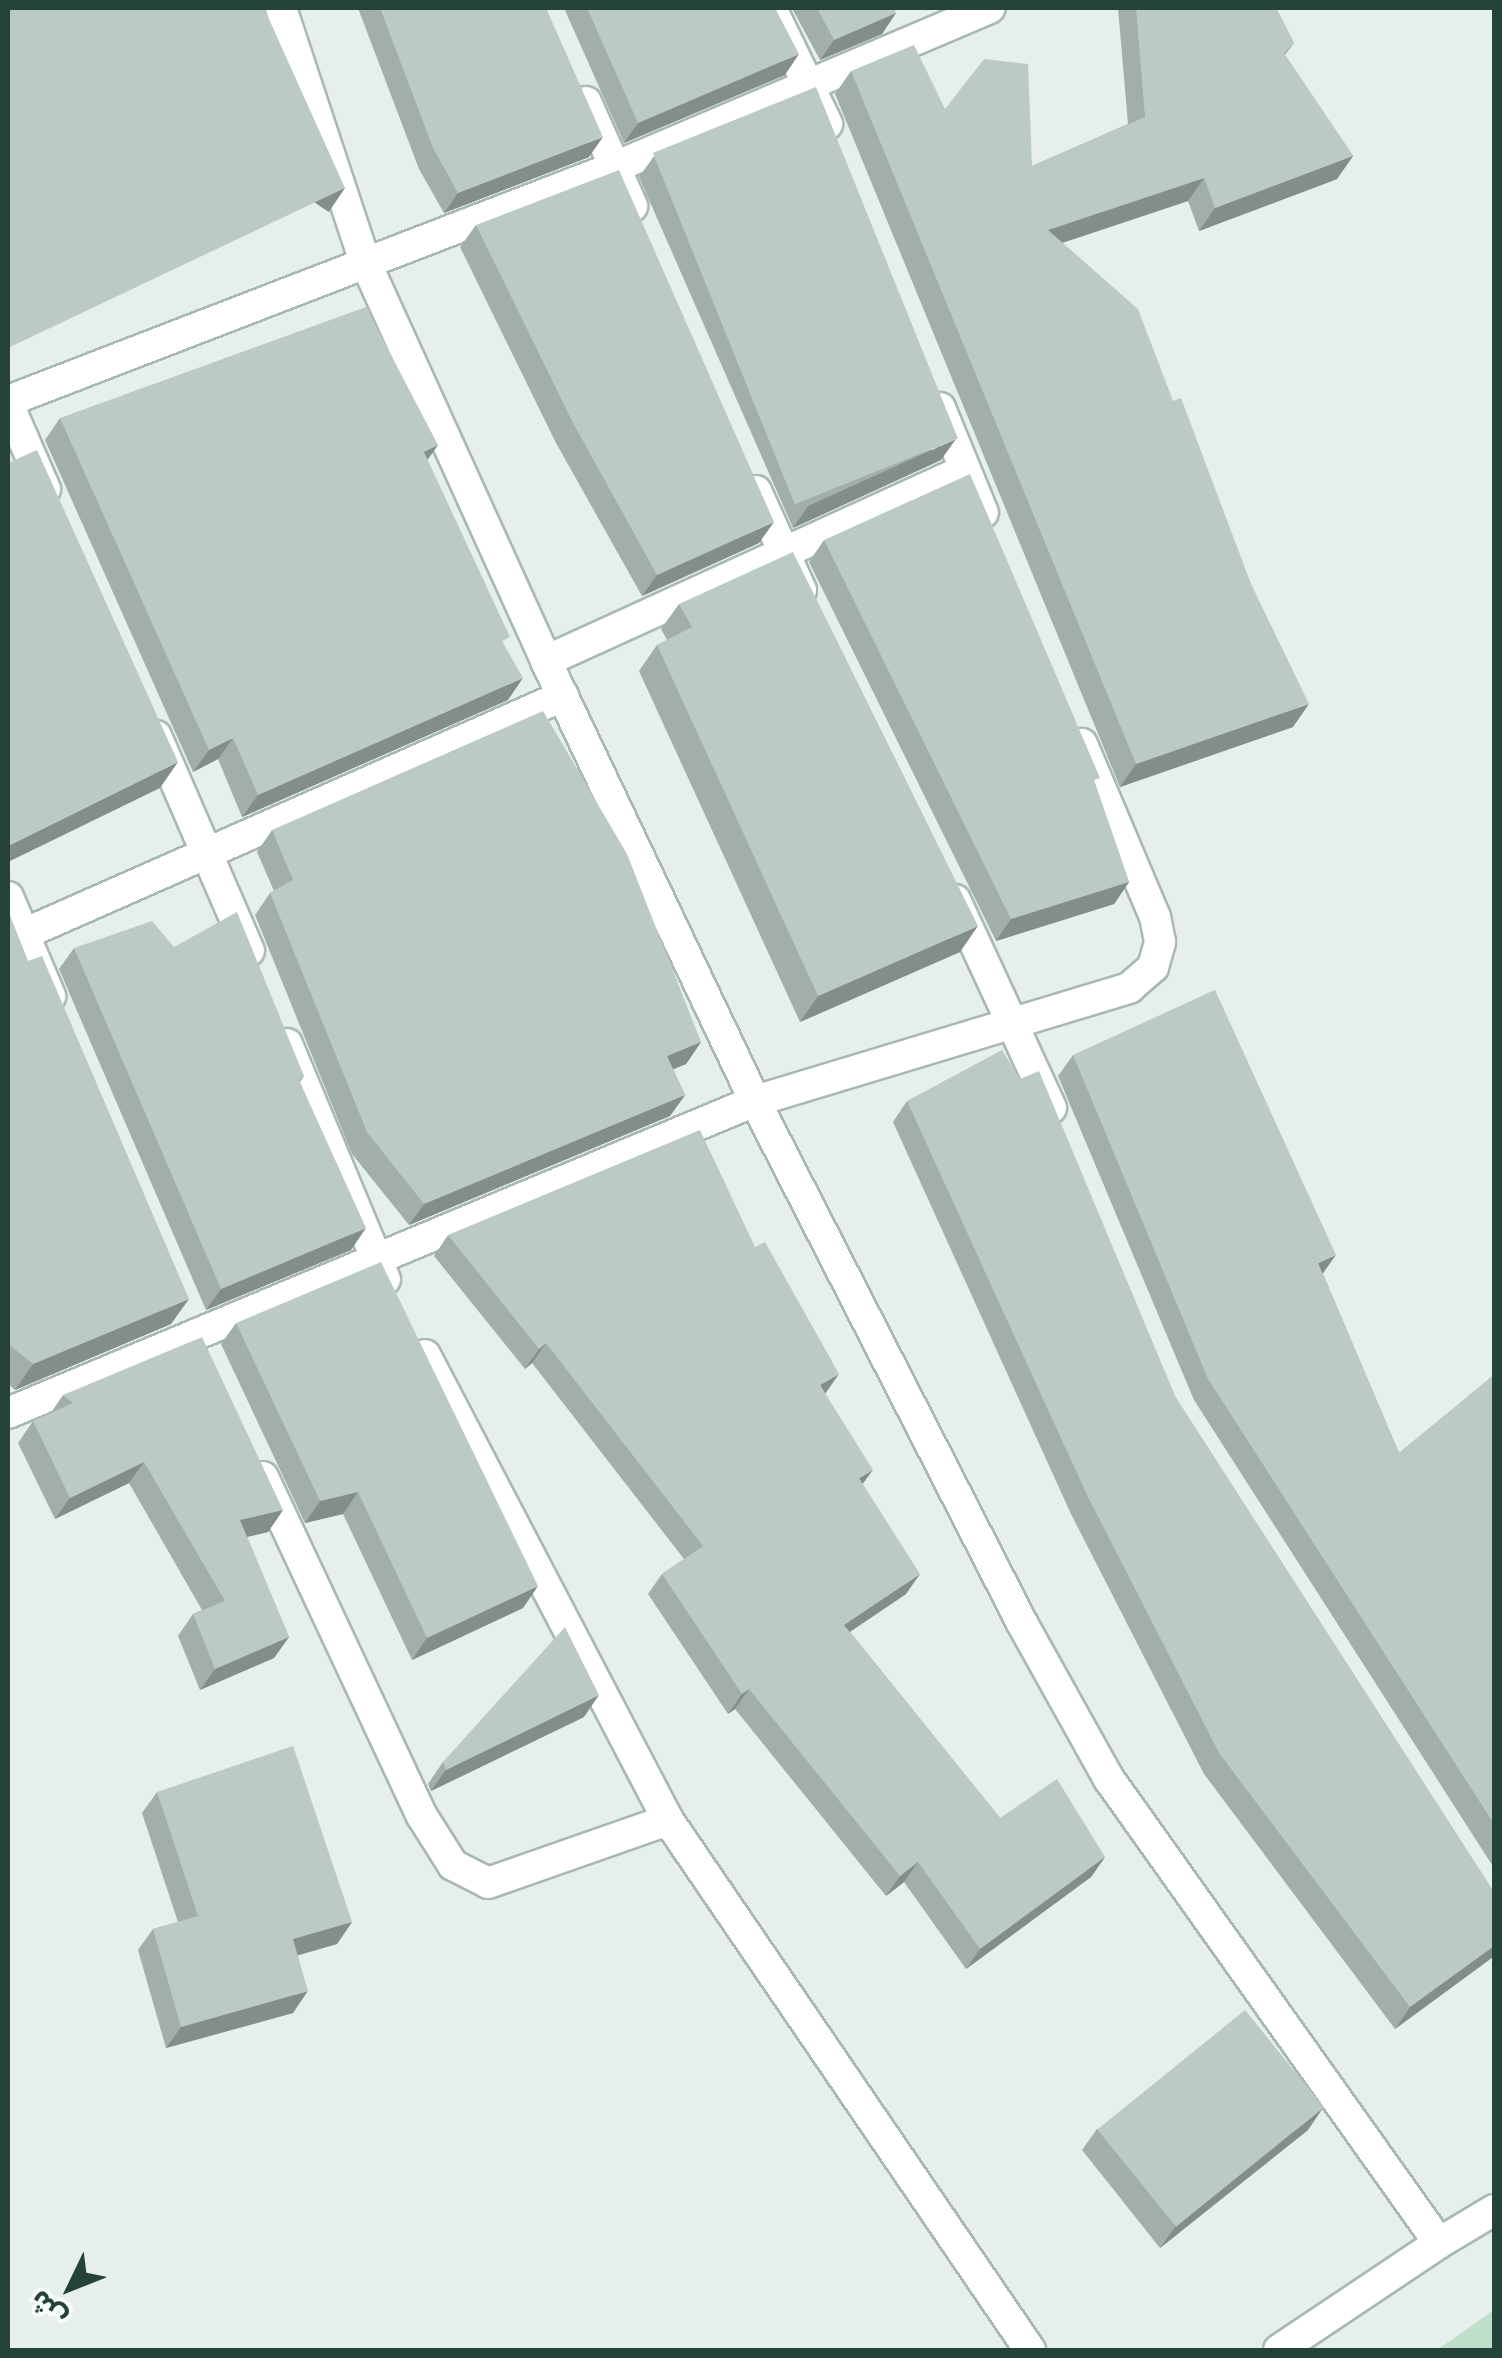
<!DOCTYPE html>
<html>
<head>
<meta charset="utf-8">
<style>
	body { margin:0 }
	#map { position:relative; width:1502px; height:2358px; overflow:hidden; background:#e6efeb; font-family:Raleway,"Noto Sans Arabic",sans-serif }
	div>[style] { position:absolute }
	.green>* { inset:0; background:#bfe0c8 }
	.roads { filter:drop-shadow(2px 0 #a8b8b2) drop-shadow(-2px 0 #a8b8b2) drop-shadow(0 2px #a8b8b2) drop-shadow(0 -2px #a8b8b2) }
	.street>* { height:30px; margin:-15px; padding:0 15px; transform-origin:15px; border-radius:15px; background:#fff }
	.wall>* { inset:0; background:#a1aea9 }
	.shaded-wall>* { inset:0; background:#838d89; transform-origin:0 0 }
	.building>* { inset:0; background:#bbcac4; transform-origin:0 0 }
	span { translate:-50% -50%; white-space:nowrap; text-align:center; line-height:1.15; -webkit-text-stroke:9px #f7fbf9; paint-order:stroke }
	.frame { position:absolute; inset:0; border:10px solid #24423a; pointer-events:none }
	.north { position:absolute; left:20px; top:2238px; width:100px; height:100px; -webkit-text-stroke:8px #f7fbf9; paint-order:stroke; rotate:227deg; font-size:28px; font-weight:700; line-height:40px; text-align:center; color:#24423a }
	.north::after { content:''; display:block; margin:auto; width:35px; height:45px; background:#24423a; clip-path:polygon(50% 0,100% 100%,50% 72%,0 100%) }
</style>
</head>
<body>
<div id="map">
	<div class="green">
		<div style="clip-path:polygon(1494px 2310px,1494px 2350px,1437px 2350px)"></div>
	</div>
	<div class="roads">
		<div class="street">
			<div style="left:281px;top:8px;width:264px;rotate:71.7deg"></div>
			<div style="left:364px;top:259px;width:441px;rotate:65.6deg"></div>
			<div style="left:546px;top:661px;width:487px;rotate:64.6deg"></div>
			<div style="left:755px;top:1101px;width:586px;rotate:62.91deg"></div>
			<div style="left:1022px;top:1623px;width:179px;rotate:60.9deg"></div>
			<div style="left:1109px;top:1779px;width:569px;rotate:54.58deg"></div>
			<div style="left:1439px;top:2243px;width:64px;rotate:-31deg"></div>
			<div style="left:771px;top:8px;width:129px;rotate:64.2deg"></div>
			<div style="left:586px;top:102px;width:114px;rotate:66.1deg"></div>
			<div style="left:8px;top:401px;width:651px;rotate:-21.08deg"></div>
			<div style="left:615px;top:167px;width:407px;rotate:-23deg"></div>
			<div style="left:8px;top:404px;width:93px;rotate:66.5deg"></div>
			<div style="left:940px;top:408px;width:113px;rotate:67.7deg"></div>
			<div style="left:756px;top:491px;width:109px;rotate:65.6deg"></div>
			<div style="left:546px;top:661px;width:460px;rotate:-24.5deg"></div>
			<div style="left:156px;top:736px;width:234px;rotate:66.6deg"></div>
			<div style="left:8px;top:897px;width:108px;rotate:67deg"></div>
			<div style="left:955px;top:900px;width:229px;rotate:65.2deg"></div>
			<div style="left:8px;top:941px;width:607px;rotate:-23.82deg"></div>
			<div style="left:287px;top:1044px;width:255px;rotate:67.4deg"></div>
			<div style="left:425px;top:1355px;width:525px;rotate:62.41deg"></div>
			<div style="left:668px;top:1820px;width:642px;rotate:55.67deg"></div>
			<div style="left:8px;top:1413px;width:810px;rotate:-22.67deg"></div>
			<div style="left:755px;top:1101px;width:391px;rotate:-16.8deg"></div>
			<div style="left:1129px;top:988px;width:32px;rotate:-41deg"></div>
			<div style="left:1153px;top:967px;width:26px;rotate:-74deg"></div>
			<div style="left:1160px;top:942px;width:25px;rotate:-101deg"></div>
			<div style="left:1155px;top:917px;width:188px;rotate:-112.9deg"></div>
			<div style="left:263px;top:1477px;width:374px;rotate:64.9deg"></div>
			<div style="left:422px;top:1816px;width:58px;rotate:57.7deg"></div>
			<div style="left:453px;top:1865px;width:39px;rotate:27deg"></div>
			<div style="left:488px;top:1883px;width:191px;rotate:-19.3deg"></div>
			<div style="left:1279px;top:2350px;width:192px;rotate:-33.8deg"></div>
		</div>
	</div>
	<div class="wall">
		<div style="clip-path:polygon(358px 8px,546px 8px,589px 157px,444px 213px,419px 169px)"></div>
		<div style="clip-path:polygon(564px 8px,775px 8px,785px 75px,624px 143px)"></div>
		<div style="clip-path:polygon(792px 8px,893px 8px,896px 13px,882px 34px,820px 60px)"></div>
		<div style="clip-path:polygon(1118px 8px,1276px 8px,1294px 43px,1285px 55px,1353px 156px,1337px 179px,1199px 231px,1188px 201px,1062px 243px,1293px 727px,1120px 787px,835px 94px,851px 71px,945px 109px,1032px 166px,1128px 124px)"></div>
		<div style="clip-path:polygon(654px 156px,941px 460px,793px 528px,639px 177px)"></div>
		<div style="clip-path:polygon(476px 225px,759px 543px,642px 596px,556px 443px,460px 247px)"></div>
		<div style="clip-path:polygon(60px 418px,438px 445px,427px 460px,504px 645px,508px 700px,242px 817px,218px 759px,193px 772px,45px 440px)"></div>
		<div style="clip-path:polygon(824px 540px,1095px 784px,1129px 882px,1114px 904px,996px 941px,809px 562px)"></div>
		<div style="clip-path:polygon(679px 604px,960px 952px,800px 1022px,639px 671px,657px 645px,667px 640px,661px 629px)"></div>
		<div style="clip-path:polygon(272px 830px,701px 1042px,686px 1064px,673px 1069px,685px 1095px,670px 1116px,409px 1225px,352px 1154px,255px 915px,270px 893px,274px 891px,257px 852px)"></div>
		<div style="clip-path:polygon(8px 911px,171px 1324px,15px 1390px,8px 1384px)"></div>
		<div style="clip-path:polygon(174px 947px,304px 1076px,300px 1082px,351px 1250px,206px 1310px,59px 969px,74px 948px)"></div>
		<div style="clip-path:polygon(1073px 1055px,1323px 1274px,1399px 1453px,1494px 1375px,1494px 1868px,1194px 1400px,1058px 1076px)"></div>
		<div style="clip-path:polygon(907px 1101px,1176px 1398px,1493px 1891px,1493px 1957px,1395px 2029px,1204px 1774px,1071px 1514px,893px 1122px)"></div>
		<div style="clip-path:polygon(448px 1235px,825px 1394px,906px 1594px,850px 1632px,1000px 1818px,1105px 1857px,1091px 1877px,966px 1969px,904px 1882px,886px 1896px,735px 1709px,728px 1714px,648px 1594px,662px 1574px,684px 1559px,532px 1363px,525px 1369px,434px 1256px)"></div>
		<div style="clip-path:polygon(236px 1323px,523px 1608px,412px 1660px,343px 1514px,305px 1523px,221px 1344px)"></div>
		<div style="clip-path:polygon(63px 1395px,283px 1510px,268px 1532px,247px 1537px,289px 1637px,274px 1658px,200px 1690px,178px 1636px,193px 1614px,202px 1610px,129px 1483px,55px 1519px,18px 1443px,33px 1421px,50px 1414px)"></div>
		<div style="clip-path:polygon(584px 1717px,431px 1791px,428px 1784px,443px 1762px)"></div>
		<div style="clip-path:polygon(157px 1792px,352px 1922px,337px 1944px,298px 1955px,293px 2013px,166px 2048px,138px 1950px,153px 1929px,178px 1922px,142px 1813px)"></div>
		<div style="clip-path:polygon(1097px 2129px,1308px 2130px,1160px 2248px,1082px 2150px)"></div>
	</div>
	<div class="shaded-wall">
		<div style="clip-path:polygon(896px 13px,882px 34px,820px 60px,834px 40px)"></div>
		<div style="clip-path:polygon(799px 54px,785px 75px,624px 143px,638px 123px)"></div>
		<div style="clip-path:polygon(603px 137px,589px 157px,444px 213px,458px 193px)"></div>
		<div style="clip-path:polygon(1353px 156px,1337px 179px,1199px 231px,1215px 208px)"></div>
		<div style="clip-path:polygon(1204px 178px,1188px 201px,1032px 253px,1048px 230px)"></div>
		<div style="left:345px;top:188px;width:29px;height:373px;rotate:124deg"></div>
		<div style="clip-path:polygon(956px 439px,941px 460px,793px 528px,808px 506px)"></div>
		<div style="clip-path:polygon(438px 445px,423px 466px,424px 452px)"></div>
		<div style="clip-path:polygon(774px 522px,759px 543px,642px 596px,657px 575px)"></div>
		<div style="clip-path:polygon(523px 678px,508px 700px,242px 817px,258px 795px)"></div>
		<div style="clip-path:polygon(1309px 704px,1293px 727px,1120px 787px,1136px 764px)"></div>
		<div style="clip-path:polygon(233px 738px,218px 759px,193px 772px,209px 750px)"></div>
		<div style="clip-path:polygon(178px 762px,160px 788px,8px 862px,8px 846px)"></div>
		<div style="clip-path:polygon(1129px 882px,1114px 904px,996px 941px,1011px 919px)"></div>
		<div style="clip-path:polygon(978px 926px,960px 952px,800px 1022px,818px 996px)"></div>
		<div style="clip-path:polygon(701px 1042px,686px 1064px,652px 1078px,667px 1056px)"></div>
		<div style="clip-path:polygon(685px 1095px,670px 1116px,409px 1225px,424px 1204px)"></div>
		<div style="clip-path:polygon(366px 1228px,351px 1250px,206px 1310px,221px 1289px)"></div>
		<div style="clip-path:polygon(1336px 1255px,1321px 1276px,1318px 1263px)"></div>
		<div style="clip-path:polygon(189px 1299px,171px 1324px,15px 1390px,33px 1364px)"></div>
		<div style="clip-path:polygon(546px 1343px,532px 1363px,525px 1369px,539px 1349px)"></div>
		<div style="clip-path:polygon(839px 1374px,825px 1394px,820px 1385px)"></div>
		<div style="clip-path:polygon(144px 1462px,129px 1483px,55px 1519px,70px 1498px)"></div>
		<div style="clip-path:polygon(873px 1470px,858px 1490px,859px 1478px)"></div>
		<div style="clip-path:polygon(358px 1492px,343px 1514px,305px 1523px,320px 1501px)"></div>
		<div style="clip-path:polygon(283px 1510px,268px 1532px,225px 1542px,240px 1520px)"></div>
		<div style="clip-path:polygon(920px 1574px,906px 1594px,830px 1645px,844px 1625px)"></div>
		<div style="clip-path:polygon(538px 1586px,523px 1608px,412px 1660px,427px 1638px)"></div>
		<div style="clip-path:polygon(289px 1637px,274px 1658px,200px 1690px,215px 1669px)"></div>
		<div style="clip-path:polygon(749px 1689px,735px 1709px,728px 1714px,742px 1694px)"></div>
		<div style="clip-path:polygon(599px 1695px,584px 1717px,431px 1791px,446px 1770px)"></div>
		<div style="clip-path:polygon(1105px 1857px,1091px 1877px,966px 1969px,980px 1949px)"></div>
		<div style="clip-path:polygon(918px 1862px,904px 1882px,886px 1896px,900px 1876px)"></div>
		<div style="clip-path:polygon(352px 1922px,337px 1944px,278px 1961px,293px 1939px)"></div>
		<div style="clip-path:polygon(1494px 1946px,1493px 1957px,1395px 2029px,1410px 2007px)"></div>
		<div style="clip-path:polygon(308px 1991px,293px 2013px,166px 2048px,181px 2027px)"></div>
		<div style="clip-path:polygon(1323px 2108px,1308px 2130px,1160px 2248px,1175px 2227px)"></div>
	</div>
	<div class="building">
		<div style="clip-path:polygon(8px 8px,264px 8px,345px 188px,8px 348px)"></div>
		<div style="clip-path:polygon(380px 8px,546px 8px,603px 137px,458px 193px,433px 148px)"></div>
		<div style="clip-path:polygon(587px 8px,775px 8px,799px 54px,638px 123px)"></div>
		<div style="clip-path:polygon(817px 8px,893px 8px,896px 13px,834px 40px)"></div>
		<div style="clip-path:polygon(1136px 8px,1276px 8px,1294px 43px,1284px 53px,1353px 156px,1215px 208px,1204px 178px,1048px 230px,1138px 309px,1173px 401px,1181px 398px,1251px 584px,1309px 704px,1136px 764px,851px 71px,914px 45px,945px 109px,984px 59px,1028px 64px,1032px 166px,1145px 117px)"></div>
		<div style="left:816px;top:87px;width:379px;height:176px;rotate:68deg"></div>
		<div style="clip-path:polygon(619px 170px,774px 522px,657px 575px,572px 421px,476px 225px)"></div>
		<div style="clip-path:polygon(366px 307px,438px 445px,424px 452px,510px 637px,502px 641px,523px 678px,258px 795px,233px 738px,209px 750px,60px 418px)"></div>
		<div style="clip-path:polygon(37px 450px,178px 762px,8px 846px,8px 463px)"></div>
		<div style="clip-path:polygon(970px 474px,1100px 778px,1094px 780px,1129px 882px,1011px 919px,824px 540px)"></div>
		<div style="clip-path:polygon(793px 552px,978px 926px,818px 996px,657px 645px,692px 627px,679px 604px)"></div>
		<div style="clip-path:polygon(543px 711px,627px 854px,701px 1042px,667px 1056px,685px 1095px,424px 1204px,367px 1132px,270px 893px,293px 880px,272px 830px)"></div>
		<div style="clip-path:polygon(8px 911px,28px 961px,42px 956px,189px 1299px,33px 1364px,8px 1344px)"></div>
		<div style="clip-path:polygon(237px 912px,304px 1076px,299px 1080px,366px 1228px,221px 1289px,74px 948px,152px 921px,174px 947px)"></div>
		<div style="clip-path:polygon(1215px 990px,1336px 1255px,1318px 1263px,1399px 1453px,1494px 1375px,1494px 1824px,1208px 1379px,1073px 1055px)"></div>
		<div style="clip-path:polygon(1002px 1050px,1020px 1079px,1039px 1071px,1176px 1398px,1494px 1892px,1494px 1946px,1410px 2007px,1219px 1753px,1086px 1493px,907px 1101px)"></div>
		<div style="clip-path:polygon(700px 1130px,755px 1247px,765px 1242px,839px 1374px,820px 1385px,873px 1470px,859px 1478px,920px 1574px,844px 1625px,1000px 1818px,1057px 1779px,1105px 1857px,980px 1949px,918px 1862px,900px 1876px,749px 1689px,742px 1694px,662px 1574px,703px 1546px,546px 1343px,539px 1349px,448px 1235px)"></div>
		<div style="clip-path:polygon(381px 1262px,538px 1586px,427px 1638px,358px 1492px,320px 1501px,236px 1323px)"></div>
		<div style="clip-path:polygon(202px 1337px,283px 1510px,240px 1520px,289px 1637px,215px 1669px,193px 1614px,225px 1601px,144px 1462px,70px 1498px,33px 1421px,73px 1403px,63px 1395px)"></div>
		<div style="clip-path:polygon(565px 1627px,599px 1695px,446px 1770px,443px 1762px)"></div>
		<div style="clip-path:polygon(293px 1746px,352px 1922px,293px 1939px,308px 1991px,181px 2027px,153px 1929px,198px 1916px,157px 1792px)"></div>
		<div style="left:1245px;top:2010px;width:125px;height:190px;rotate:51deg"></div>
	</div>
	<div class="frame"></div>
	<div class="north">ش</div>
</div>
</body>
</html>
